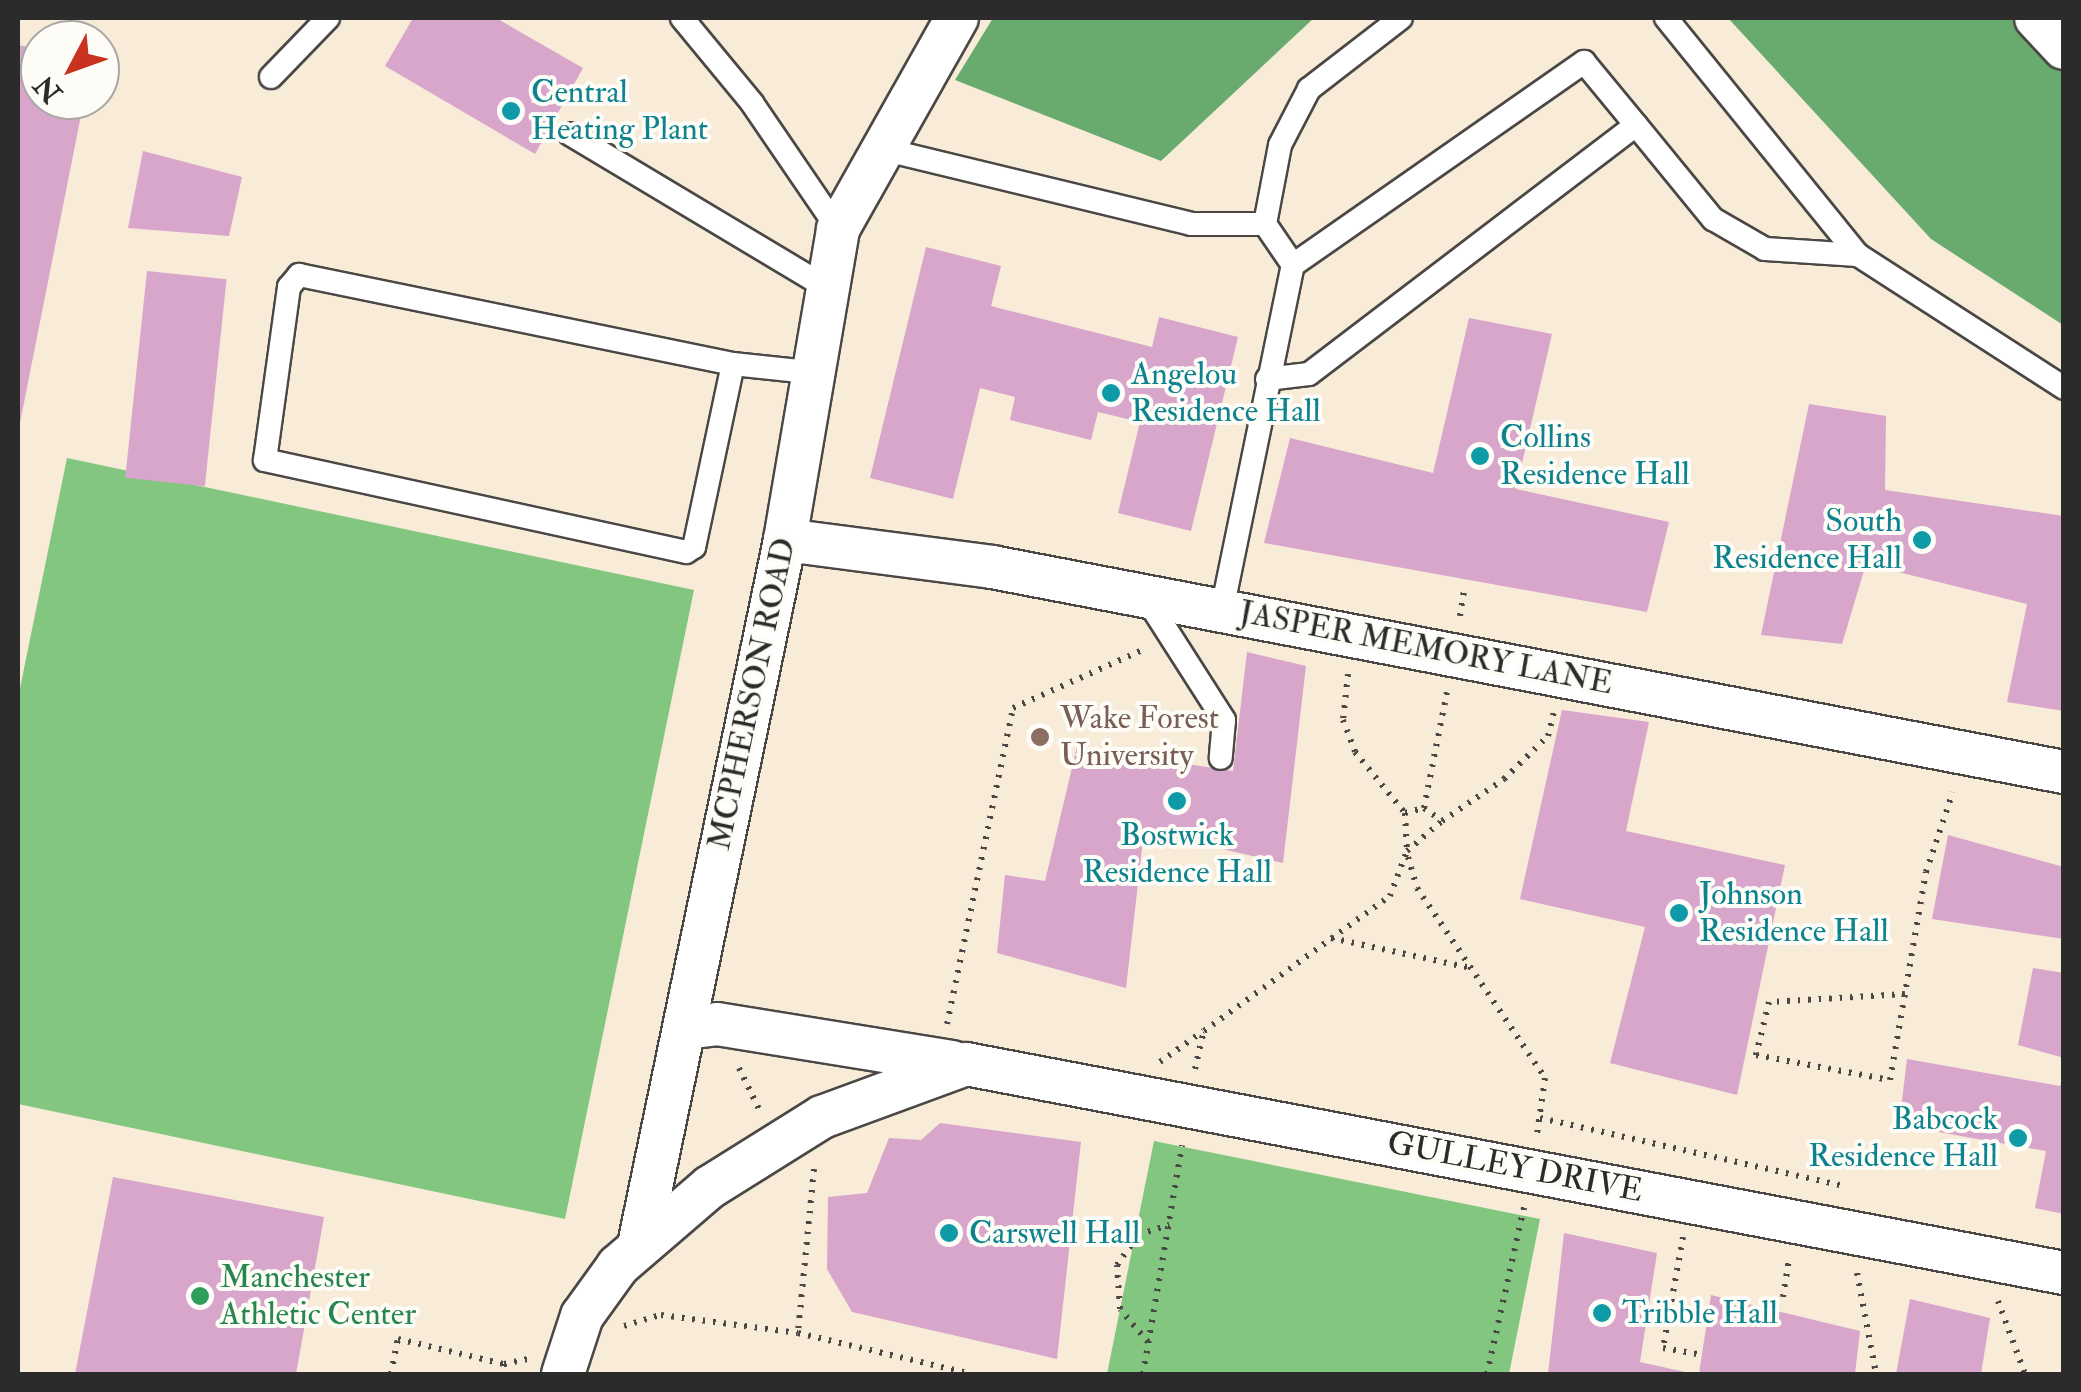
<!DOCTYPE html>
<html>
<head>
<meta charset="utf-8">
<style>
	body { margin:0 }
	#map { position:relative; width:2081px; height:1392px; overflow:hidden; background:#f8ebd8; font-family:"IM FELL Double Pica",serif }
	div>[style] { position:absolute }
	.green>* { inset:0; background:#82c67f }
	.forest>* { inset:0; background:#69ab6e }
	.building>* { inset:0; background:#d8a5cb; transform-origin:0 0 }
	.path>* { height:6px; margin-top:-3px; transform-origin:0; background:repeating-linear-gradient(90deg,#4a4845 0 2.5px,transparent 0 10.5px) }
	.roads { filter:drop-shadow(2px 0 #4a4845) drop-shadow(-2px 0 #4a4845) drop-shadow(0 2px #4a4845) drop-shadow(0 -2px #4a4845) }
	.lane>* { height:22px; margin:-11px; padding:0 11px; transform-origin:11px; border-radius:11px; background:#fff }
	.street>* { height:42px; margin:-21px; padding:0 21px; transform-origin:21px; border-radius:21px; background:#fff }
	.dots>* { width:28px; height:28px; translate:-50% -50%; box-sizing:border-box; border:5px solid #fdfcf7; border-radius:50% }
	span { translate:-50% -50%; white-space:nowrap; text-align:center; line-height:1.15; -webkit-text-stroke:8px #fdfcf7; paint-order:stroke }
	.culture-label { font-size:32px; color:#0d838f }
	.left { translate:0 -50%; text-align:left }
	.right { translate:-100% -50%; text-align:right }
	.street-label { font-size:32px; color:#2b2b2b }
	.education-label { font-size:32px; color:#785e54 }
	.leisure-label { font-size:32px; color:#27864d }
	.frame { position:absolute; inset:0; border:20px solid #2b2b2b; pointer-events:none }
	.north { position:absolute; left:20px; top:20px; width:100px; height:100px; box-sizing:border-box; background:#fdfcf7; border:2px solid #a9a8a5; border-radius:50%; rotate:229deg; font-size:28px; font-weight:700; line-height:40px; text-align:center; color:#2b2b2b }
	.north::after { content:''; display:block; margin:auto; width:35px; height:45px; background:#c8321e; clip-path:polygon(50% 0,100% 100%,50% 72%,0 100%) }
</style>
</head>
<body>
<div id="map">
	<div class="green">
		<div style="clip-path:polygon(67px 458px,694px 590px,565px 1219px,18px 1104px,18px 698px)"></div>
		<div style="clip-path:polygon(1154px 1141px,1540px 1219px,1509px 1374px,1107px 1374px)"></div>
	</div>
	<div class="forest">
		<div style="clip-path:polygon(993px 18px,1314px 18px,1161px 161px,955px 80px)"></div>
		<div style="clip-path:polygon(1728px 18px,2036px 18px,2063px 48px,2063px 325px,1931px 239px)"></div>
	</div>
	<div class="building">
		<div style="clip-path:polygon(413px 18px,496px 18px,583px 68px,535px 154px,385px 66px)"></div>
		<div style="clip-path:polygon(18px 45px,40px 49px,40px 100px,84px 100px,19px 428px)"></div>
		<div style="clip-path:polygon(143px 151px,242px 177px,229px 236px,128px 228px)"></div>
		<div style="clip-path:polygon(926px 247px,1001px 266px,991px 306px,1152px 347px,1159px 317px,1238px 337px,1191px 531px,1118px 513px,1140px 422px,1098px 412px,1091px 440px,1010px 420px,1015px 397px,980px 388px,953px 499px,870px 478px)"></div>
		<div style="left:147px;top:271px;width:80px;height:208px;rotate:6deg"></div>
		<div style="clip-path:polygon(1469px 318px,1552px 334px,1516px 489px,1669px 522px,1647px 612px,1264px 543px,1290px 438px,1433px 473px)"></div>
		<div style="clip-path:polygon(1809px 404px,1886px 416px,1885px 490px,2064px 516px,2064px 711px,2007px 702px,2027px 604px,1866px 564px,1842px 644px,1761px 635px)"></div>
		<div style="clip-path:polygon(1247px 652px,1306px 666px,1283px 863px,1144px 831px,1126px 988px,997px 953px,1005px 875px,1045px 881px,1077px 747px,1233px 771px)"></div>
		<div style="clip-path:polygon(1562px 710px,1649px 722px,1626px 831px,1785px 865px,1737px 1095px,1610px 1063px,1645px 927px,1520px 899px)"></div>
		<div style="clip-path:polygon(1948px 835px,2064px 867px,2064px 939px,1932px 919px)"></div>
		<div style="clip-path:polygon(2033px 968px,2064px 973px,2064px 1058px,2018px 1045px)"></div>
		<div style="clip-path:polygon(1907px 1059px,2060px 1086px,2064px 1075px,2064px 1214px,2035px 1208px,2046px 1151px,1899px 1125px)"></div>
		<div style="clip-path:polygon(940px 1123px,1081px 1142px,1057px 1359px,852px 1312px,827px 1269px,828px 1197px,867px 1193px,889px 1138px,921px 1140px)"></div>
		<div style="clip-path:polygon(113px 1177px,324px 1217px,296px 1374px,75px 1374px)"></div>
		<div style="clip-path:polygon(1564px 1233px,1657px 1253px,1640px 1362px,1694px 1374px,1548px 1374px)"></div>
		<div style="clip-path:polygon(1711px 1295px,1860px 1331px,1855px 1374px,1699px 1374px)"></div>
		<div style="clip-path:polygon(1910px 1299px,1990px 1318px,1981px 1374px,1896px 1374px)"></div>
	</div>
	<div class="path">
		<div style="left:1460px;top:616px;width:24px;rotate:-81deg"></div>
		<div style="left:1348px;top:674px;width:46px;rotate:96.2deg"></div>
		<div style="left:1343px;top:720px;width:34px;rotate:69deg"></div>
		<div style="left:1355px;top:752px;width:79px;rotate:50.7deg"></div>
		<div style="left:1405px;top:813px;width:20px;rotate:-15deg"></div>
		<div style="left:1424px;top:808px;width:22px;rotate:36deg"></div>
		<div style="left:1442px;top:821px;width:75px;rotate:-34.1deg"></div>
		<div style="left:1504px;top:779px;width:62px;rotate:-44.3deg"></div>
		<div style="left:1548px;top:736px;width:25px;rotate:-76deg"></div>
		<div style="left:1424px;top:808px;width:118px;rotate:-78.8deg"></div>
		<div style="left:1405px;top:813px;width:38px;rotate:87deg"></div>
		<div style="left:1407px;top:851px;width:46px;rotate:-40.6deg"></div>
		<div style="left:1408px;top:857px;width:32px;rotate:74deg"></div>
		<div style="left:1417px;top:888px;width:229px;rotate:56deg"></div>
		<div style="left:1545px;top:1078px;width:57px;rotate:98.1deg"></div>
		<div style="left:1331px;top:938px;width:143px;rotate:12.1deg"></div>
		<div style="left:1905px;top:994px;width:136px;rotate:176.6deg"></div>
		<div style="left:1769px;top:1002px;width:55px;rotate:103.8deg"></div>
		<div style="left:1756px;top:1055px;width:136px;rotate:10.6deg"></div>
		<div style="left:1890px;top:1080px;width:211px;rotate:-80.2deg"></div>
		<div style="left:1926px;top:872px;width:84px;rotate:-71.4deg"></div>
		<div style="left:947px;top:1024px;width:323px;rotate:-78.2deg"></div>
		<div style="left:1013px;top:708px;width:145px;rotate:-24.1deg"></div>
		<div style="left:1160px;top:1062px;width:53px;rotate:-35.8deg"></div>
		<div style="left:739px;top:1068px;width:48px;rotate:64deg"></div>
		<div style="left:1195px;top:1069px;width:39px;rotate:-77deg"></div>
		<div style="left:1204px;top:1031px;width:230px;rotate:-36deg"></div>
		<div style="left:1390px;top:896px;width:48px;rotate:-69.3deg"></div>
		<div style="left:1540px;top:1118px;width:311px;rotate:12.6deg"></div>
		<div style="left:814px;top:1169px;width:165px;rotate:95.6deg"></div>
		<div style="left:798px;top:1333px;width:178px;rotate:13.3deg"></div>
		<div style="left:1683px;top:1237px;width:113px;rotate:100.2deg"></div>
		<div style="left:1663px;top:1348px;width:35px;rotate:10deg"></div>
		<div style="left:1857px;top:1273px;width:103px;rotate:79.3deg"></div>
		<div style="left:1783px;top:1297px;width:38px;rotate:-81deg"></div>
		<div style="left:1998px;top:1301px;width:78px;rotate:69.7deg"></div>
		<div style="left:624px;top:1326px;width:39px;rotate:-17deg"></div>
		<div style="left:661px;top:1315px;width:138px;rotate:7.5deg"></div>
		<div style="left:1148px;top:1342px;width:43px;rotate:-130.3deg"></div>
		<div style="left:1120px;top:1309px;width:44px;rotate:-93.9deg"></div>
		<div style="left:1117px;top:1265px;width:37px;rotate:-55deg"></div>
		<div style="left:1138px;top:1235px;width:33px;rotate:-18deg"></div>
		<div style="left:504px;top:1364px;width:24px;rotate:-12deg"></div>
		<div style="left:391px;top:1374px;width:36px;rotate:-79deg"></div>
		<div style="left:398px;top:1339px;width:109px;rotate:13.3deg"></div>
		<div style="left:504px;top:1364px;width:10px;rotate:107deg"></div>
		<div style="left:1143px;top:1374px;width:232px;rotate:-80.3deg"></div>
		<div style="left:1487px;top:1374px;width:171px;rotate:-77.5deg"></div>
	</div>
	<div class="roads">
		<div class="lane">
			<div style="left:682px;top:18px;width:110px;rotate:50.5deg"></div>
			<div style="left:752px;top:103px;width:153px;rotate:55.7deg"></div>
			<div style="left:1666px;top:18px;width:305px;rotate:51deg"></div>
			<div style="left:1858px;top:255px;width:245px;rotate:32.8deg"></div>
			<div style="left:271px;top:77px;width:82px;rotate:-46deg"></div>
			<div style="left:570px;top:134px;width:298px;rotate:30.9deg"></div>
			<div style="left:878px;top:148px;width:322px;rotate:13.6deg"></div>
			<div style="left:1191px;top:224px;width:74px"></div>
			<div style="left:1293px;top:265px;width:355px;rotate:-34.9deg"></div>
			<div style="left:1584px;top:62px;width:82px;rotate:50.5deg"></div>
			<div style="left:733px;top:364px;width:187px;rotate:102deg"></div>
			<div style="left:694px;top:547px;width:9px;rotate:148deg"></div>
			<div style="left:686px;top:552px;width:431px;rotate:-167.7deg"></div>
			<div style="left:265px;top:460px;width:175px;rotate:-82.1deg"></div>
			<div style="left:289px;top:287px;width:16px;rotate:-50deg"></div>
			<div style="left:299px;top:275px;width:443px;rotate:11.6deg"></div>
			<div style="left:733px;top:364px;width:76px;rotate:6deg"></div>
			<div style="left:1267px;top:379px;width:42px;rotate:-6.8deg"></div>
			<div style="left:1309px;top:374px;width:411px;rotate:-37.3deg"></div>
			<div style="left:1636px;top:125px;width:122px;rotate:50.7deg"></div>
			<div style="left:1713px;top:219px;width:60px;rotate:30deg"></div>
			<div style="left:1765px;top:249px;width:93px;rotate:3.7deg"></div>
			<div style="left:1146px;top:598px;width:145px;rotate:57.4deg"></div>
			<div style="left:1224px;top:720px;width:38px;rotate:95deg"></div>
			<div style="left:1222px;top:610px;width:352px;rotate:-78.4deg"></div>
			<div style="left:1293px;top:265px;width:50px;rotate:-124.3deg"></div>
			<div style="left:1265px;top:224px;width:80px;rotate:-79.2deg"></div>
			<div style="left:1280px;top:145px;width:63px;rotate:-62.6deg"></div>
			<div style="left:1309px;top:89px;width:116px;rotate:-37.7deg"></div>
		</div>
		<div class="street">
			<div style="left:2036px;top:18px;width:41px;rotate:47deg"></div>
			<div style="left:785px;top:540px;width:209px;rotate:7.4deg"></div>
			<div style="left:992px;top:567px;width:1091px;rotate:10.83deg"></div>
			<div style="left:686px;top:1028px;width:31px;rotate:-7deg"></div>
			<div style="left:717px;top:1024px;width:238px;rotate:9.2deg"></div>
			<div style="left:639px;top:1245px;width:720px;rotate:-78.3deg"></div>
			<div style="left:785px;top:540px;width:315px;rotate:-80.3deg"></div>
			<div style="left:838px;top:229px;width:242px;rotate:-60.6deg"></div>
			<div style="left:563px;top:1374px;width:61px;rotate:-71.9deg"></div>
			<div style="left:582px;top:1316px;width:62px;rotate:-54.2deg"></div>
			<div style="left:618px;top:1266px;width:121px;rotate:-40.7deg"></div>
			<div style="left:710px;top:1187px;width:132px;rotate:-32deg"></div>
			<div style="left:822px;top:1117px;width:153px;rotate:-20.2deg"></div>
			<div style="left:966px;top:1064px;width:1118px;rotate:10.78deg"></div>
		</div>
	</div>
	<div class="dots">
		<div style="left:511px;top:111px;background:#0f9aa8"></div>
		<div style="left:1111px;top:393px;background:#0f9aa8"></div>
		<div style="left:1480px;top:456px;background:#0f9aa8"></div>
		<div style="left:1922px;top:540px;background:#0f9aa8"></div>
		<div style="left:1040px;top:737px;background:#8d6e63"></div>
		<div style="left:1177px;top:801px;background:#0f9aa8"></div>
		<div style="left:1679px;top:913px;background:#0f9aa8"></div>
		<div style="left:2018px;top:1138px;background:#0f9aa8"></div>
		<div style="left:949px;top:1233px;background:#0f9aa8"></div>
		<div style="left:200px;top:1296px;background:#2e9e5b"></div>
		<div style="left:1602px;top:1313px;background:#0f9aa8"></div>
	</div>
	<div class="culture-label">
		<span class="left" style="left:531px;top:111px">Central<br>Heating Plant</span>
		<span class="left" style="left:1131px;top:393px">Angelou<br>Residence Hall</span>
		<span class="left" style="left:1500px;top:456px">Collins<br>Residence Hall</span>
		<span class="right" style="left:1902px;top:540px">South<br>Residence Hall</span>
		<span style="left:1177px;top:854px">Bostwick<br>Residence Hall</span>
		<span class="left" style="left:1699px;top:913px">Johnson<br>Residence Hall</span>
		<span class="right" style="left:1998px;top:1138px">Babcock<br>Residence Hall</span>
		<span class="left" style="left:969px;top:1233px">Carswell Hall</span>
		<span class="left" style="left:1622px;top:1313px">Tribble Hall</span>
	</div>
	<div class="street-label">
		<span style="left:1426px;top:648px;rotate:11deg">JASPER MEMORY LANE</span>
		<span style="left:752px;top:694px;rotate:-78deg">MCPHERSON ROAD</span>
		<span style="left:1515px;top:1167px;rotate:11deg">GULLEY DRIVE</span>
	</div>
	<div class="education-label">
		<span class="left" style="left:1060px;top:737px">Wake Forest<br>University</span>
	</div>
	<div class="leisure-label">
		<span class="left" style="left:220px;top:1296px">Manchester<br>Athletic Center</span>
	</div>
	<div class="frame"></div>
	<div class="north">N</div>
</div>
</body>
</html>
